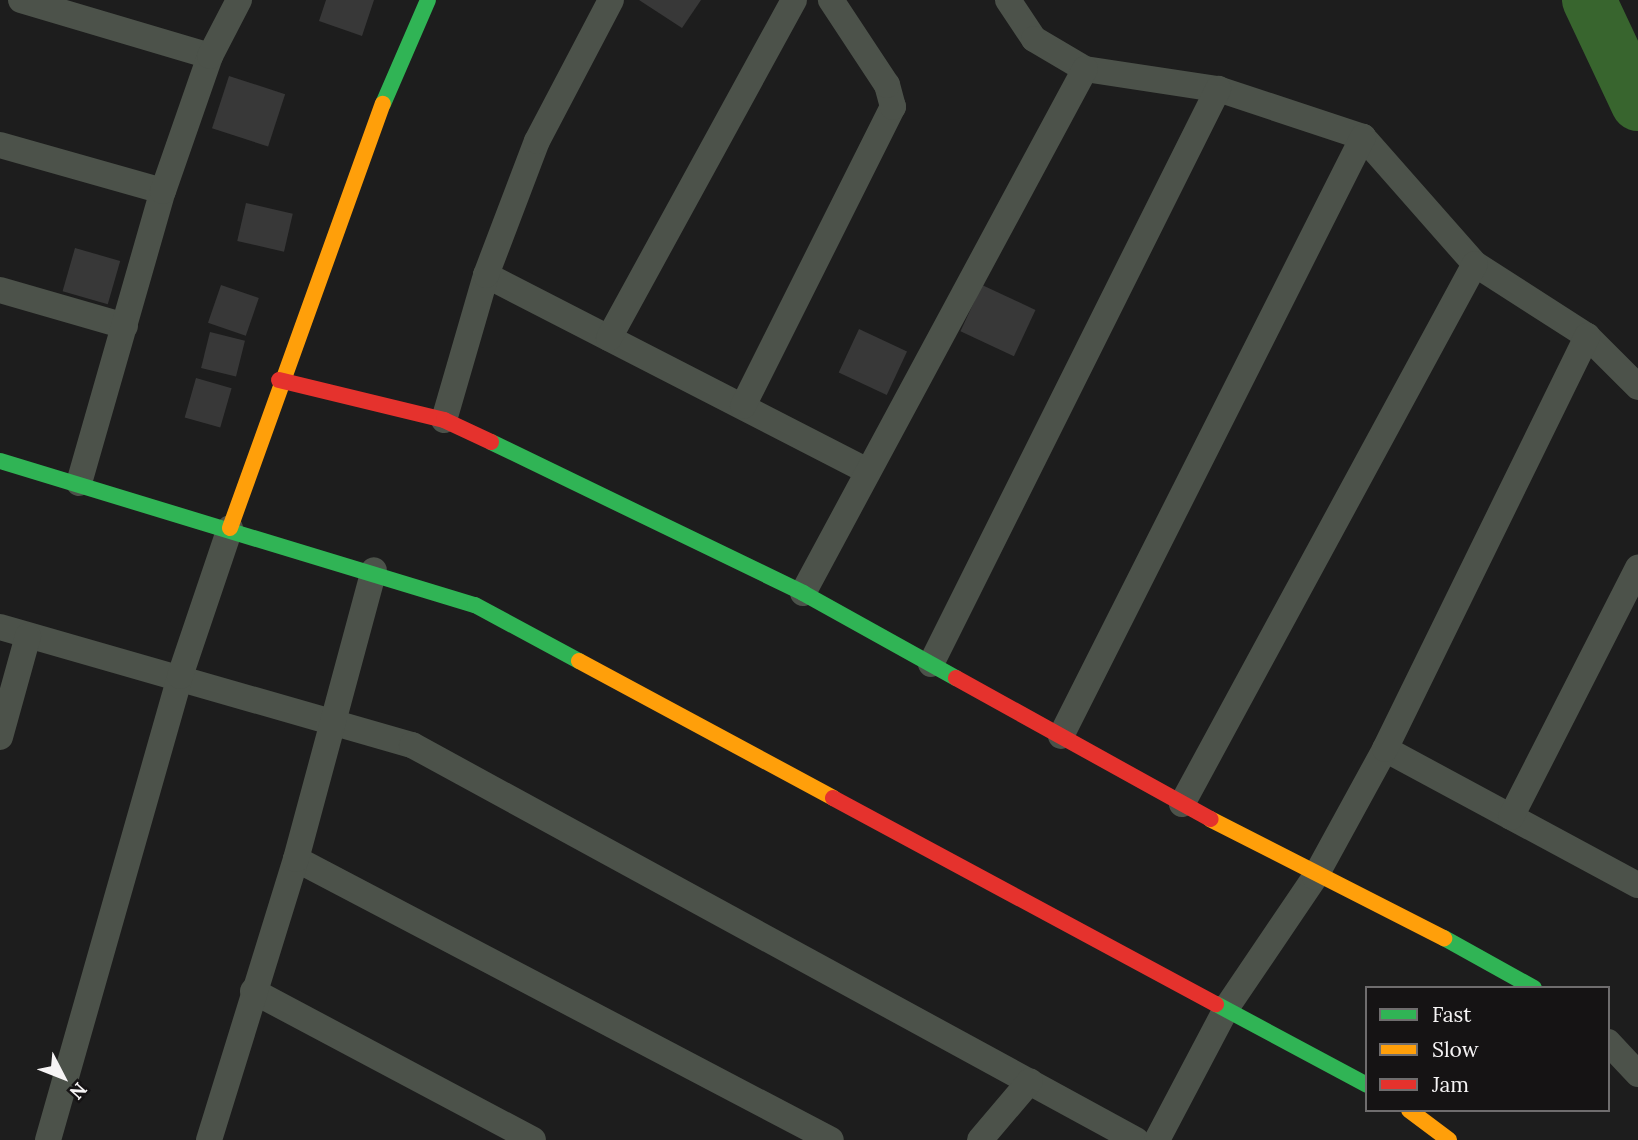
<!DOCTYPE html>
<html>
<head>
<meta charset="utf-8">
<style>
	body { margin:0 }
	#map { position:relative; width:1638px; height:1140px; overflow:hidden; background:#1d1d1d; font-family:Lora,serif }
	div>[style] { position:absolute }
	.river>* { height:54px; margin:-27px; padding:0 27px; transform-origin:27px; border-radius:27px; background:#38652e }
	.building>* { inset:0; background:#383838; transform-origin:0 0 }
	.street>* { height:26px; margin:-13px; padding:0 13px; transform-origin:13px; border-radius:13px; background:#4c524a }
	.fast>* { height:16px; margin:-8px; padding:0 8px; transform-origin:8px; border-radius:8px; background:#30b455 }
	.slow>* { height:16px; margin:-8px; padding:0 8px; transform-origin:8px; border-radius:8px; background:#ff9f0a }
	.jam>* { height:16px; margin:-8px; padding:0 8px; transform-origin:8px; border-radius:8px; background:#e5322d }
	span { translate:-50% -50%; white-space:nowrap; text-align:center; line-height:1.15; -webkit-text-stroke:5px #151314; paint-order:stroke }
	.legend { position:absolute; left:1365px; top:986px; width:245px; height:126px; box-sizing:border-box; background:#151314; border:2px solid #6f6d6e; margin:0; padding:9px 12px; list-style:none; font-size:21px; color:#f6f4f5 }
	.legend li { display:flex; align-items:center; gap:14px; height:35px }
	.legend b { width:35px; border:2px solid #6f6d6e }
	.north { position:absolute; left:28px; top:1042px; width:70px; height:70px; -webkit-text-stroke:5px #151314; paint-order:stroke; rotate:132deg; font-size:19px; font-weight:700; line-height:28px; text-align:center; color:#f6f4f5 }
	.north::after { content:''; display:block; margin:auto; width:24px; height:32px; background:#f6f4f5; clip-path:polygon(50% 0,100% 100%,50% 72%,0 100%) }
</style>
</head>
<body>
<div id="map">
	<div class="river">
		<div style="left:1589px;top:0;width:115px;rotate:64.8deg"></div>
	</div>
	<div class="building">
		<div style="clip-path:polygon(326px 0,374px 0,362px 36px,319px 21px)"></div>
		<div style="clip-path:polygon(639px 0,701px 0,682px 28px)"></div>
		<div style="left:229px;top:76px;width:59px;height:55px;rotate:18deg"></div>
		<div style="left:246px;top:203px;width:48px;height:39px;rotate:13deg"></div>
		<div style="left:75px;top:248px;width:47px;height:45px;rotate:16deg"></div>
		<div style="left:221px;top:285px;width:40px;height:40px;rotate:19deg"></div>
		<div style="left:982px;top:285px;width:59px;height:51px;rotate:25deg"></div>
		<div style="left:859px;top:329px;width:53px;height:48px;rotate:25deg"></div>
		<div style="left:210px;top:332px;width:36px;height:37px;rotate:14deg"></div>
		<div style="left:196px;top:378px;width:37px;height:41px;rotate:16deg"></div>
	</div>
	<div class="street">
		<div style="left:21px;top:0;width:197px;rotate:16.5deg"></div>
		<div style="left:1008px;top:0;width:47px;rotate:56.3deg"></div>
		<div style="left:1034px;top:39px;width:59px;rotate:30.5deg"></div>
		<div style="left:1085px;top:69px;width:134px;rotate:8.6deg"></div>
		<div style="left:1218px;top:89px;width:153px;rotate:18.3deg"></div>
		<div style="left:1363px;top:137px;width:169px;rotate:48.6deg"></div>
		<div style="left:1475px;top:264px;width:133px;rotate:32.7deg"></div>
		<div style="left:1587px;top:336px;width:72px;rotate:45deg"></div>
		<div style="left:0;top:145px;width:169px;rotate:15.8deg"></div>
		<div style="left:486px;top:275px;width:429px;rotate:27.2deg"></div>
		<div style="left:0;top:290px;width:130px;rotate:16.1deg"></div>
		<div style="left:609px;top:338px;width:385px;rotate:-61.3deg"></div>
		<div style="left:743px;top:406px;width:335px;rotate:-63.4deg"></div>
		<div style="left:893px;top:107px;width:23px;rotate:-105deg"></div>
		<div style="left:887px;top:85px;width:102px;rotate:-123.4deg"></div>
		<div style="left:444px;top:420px;width:151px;rotate:-73.8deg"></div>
		<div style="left:486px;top:275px;width:143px;rotate:-69.2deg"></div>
		<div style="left:537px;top:141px;width:159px;rotate:-62.3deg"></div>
		<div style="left:79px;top:483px;width:304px;rotate:-74deg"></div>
		<div style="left:163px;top:191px;width:143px;rotate:-70.8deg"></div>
		<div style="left:210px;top:56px;width:63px;rotate:-62.6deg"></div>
		<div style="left:803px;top:593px;width:595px;rotate:-61.71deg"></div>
		<div style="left:0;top:627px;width:429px;rotate:16deg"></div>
		<div style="left:412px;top:745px;width:825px;rotate:28.62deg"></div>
		<div style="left:931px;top:664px;width:643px;rotate:-63.47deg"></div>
		<div style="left:1061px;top:736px;width:671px;rotate:-63.24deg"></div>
		<div style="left:0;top:737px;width:105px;rotate:-74.5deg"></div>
		<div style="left:1385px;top:749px;width:287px;rotate:28.3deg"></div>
		<div style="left:1182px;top:804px;width:614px;rotate:-61.52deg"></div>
		<div style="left:1511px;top:817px;width:280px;rotate:-63deg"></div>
		<div style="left:296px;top:859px;width:604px;rotate:27.71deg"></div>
		<div style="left:253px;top:991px;width:317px;rotate:28deg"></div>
		<div style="left:1608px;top:1042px;width:44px;rotate:46.8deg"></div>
		<div style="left:48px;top:1140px;width:482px;rotate:-74.1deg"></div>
		<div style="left:180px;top:676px;width:156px;rotate:-71.3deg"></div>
		<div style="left:209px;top:1140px;width:294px;rotate:-72.8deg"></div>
		<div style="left:296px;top:859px;width:299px;rotate:-74.9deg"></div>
		<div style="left:980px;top:1140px;width:77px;rotate:-49.7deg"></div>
		<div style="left:1157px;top:1140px;width:150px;rotate:-62.2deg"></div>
		<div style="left:1227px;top:1007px;width:157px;rotate:-55.9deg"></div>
		<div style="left:1315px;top:877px;width:146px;rotate:-61.3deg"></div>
		<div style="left:1385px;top:749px;width:460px;rotate:-63.9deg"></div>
	</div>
	<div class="fast">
		<div style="left:383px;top:104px;width:113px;rotate:-66.6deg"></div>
		<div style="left:491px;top:442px;width:347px;rotate:25.8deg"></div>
		<div style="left:803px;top:593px;width:175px;rotate:29.1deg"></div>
		<div style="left:0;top:461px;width:496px;rotate:16.9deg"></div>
		<div style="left:475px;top:605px;width:118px;rotate:28.3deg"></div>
		<div style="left:1444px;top:938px;width:103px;rotate:29.1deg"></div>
		<div style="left:1216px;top:1004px;width:171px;rotate:28.2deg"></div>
	</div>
	<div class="slow">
		<div style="left:230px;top:528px;width:451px;rotate:-70.2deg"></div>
		<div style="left:579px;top:661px;width:289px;rotate:28.3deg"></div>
		<div style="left:1210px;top:819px;width:263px;rotate:27deg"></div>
		<div style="left:1409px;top:1110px;width:50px;rotate:36.9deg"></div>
	</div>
	<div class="jam">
		<div style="left:279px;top:380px;width:170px;rotate:13.6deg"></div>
		<div style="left:444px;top:420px;width:52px;rotate:25.1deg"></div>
		<div style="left:956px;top:678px;width:291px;rotate:29deg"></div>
		<div style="left:833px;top:798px;width:435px;rotate:28.3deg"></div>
	</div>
	<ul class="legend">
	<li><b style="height:9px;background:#30b455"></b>Fast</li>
	<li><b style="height:9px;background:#ff9f0a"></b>Slow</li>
	<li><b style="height:9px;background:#e5322d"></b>Jam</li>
	</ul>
	<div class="north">N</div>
</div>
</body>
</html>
